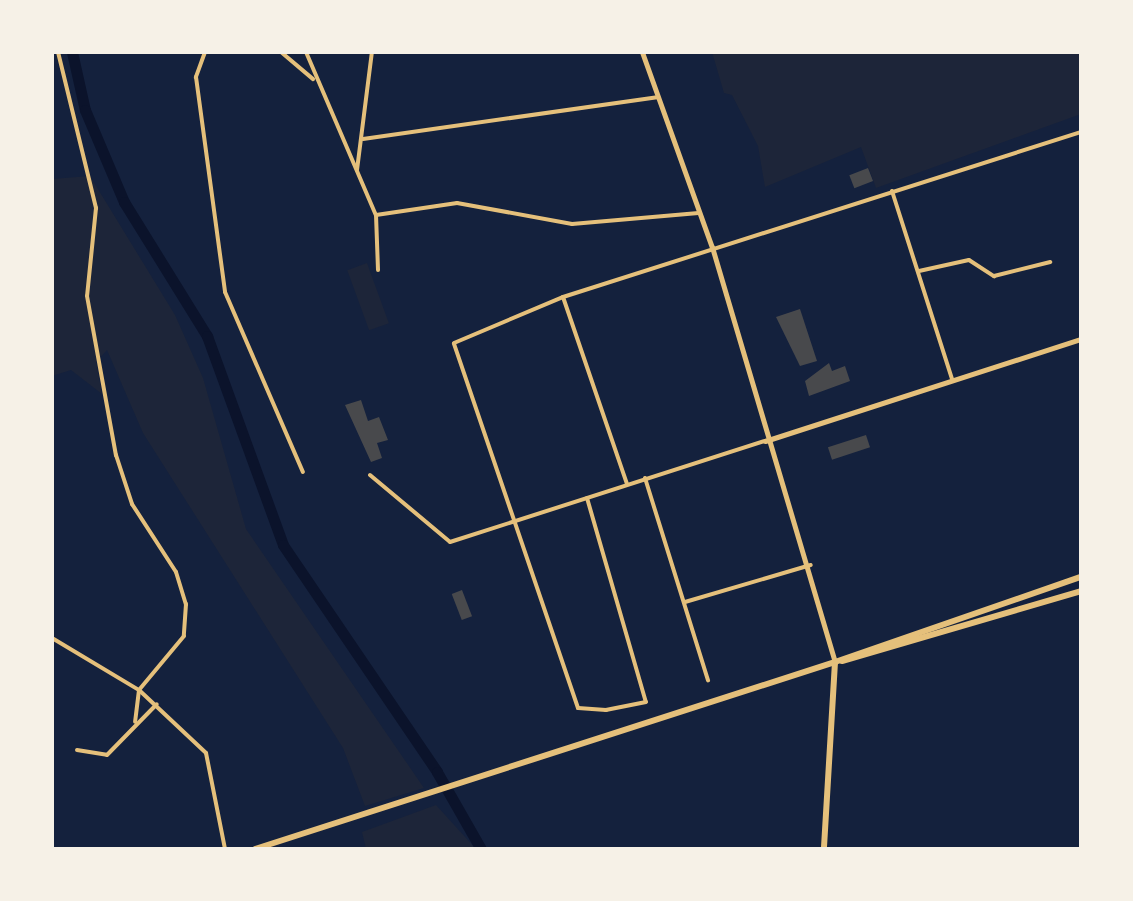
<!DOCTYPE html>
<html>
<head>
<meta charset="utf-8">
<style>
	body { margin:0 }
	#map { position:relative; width:1133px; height:901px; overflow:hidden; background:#14213d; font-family:"Open Sans",sans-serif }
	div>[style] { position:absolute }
	.green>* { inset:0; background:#1d2539; transform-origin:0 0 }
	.river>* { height:11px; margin:-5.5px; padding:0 5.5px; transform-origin:5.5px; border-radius:5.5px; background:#0b132b }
	.building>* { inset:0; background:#48494c; transform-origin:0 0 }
	.minor>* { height:4px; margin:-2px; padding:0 2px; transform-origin:2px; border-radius:2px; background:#e5c07b }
	.tertiary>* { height:5px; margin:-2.5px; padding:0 2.5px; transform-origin:2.5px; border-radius:2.5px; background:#e5c07b }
	.secondary>* { height:6px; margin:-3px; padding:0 3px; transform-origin:3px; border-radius:3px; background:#e5c07b }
	.primary>* { height:6px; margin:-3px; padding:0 3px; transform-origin:3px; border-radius:3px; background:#e5c07b }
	span { translate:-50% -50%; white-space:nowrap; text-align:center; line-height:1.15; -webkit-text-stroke:8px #f6f1e7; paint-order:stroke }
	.frame { position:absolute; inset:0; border:54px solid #f6f1e7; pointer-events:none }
</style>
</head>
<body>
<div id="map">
	<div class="green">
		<div style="clip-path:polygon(712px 52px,1081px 52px,1081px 114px,876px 188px,861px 147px,765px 187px,758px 146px,732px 95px,724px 93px)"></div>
		<div style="clip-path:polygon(90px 176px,175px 315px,203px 378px,246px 529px,424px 788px,365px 806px,343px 748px,143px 433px,107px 350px,96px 362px,102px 394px,71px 370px,52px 376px,52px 179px)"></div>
		<div style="left:367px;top:263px;width:64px;height:21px;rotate:70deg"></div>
		<div style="clip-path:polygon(436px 805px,476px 849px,366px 849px,362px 832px)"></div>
	</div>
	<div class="river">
		<div style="left:72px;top:52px;width:59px;rotate:77.4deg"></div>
		<div style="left:85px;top:110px;width:100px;rotate:67deg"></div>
		<div style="left:124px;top:202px;width:158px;rotate:58.2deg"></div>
		<div style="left:207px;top:336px;width:222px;rotate:70deg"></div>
		<div style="left:283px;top:545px;width:274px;rotate:55.8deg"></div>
		<div style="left:437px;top:772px;width:89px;rotate:60.3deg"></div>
	</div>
	<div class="building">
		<div style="left:868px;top:168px;width:14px;height:20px;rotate:69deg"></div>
		<div style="clip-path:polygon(800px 309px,817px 361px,800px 366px,776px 317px)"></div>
		<div style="clip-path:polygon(829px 363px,832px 371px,845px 366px,850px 381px,809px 396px,805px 381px)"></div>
		<div style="clip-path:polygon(361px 400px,368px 421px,379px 417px,388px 440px,377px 443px,382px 458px,371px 462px,345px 405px)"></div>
		<div style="left:866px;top:435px;width:13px;height:40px;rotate:72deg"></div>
		<div style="left:462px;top:590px;width:28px;height:11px;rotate:69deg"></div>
	</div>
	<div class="minor">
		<div style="left:58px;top:52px;width:161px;rotate:76.3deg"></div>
		<div style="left:96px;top:208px;width:88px;rotate:95.8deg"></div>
		<div style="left:87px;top:296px;width:162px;rotate:79.7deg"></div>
		<div style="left:116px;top:455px;width:52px;rotate:71.9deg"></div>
		<div style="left:132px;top:504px;width:81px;rotate:57.1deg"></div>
		<div style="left:176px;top:572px;width:34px;rotate:73deg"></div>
		<div style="left:186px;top:604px;width:32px;rotate:94deg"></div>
		<div style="left:184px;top:636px;width:70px;rotate:129.8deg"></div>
		<div style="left:139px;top:690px;width:92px;rotate:43.2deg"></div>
		<div style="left:206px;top:753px;width:98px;rotate:78.8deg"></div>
		<div style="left:205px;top:52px;width:27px;rotate:110deg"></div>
		<div style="left:196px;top:77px;width:217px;rotate:82.3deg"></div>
		<div style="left:225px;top:292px;width:196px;rotate:66.6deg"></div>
		<div style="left:281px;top:52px;width:42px;rotate:40.2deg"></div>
		<div style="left:306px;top:52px;width:177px;rotate:66.8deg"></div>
		<div style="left:376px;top:215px;width:55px;rotate:87.9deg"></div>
		<div style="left:363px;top:139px;width:297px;rotate:-8.1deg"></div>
		<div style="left:357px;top:170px;width:119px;rotate:-82.8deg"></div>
		<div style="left:892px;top:191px;width:197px;rotate:72.3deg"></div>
		<div style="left:376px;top:215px;width:82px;rotate:-8.4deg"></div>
		<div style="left:457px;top:203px;width:117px;rotate:10.3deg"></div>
		<div style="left:572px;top:224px;width:127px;rotate:-5deg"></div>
		<div style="left:919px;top:271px;width:51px;rotate:-12.4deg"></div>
		<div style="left:969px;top:260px;width:30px;rotate:33deg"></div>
		<div style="left:994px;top:276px;width:58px;rotate:-14deg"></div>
		<div style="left:563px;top:297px;width:198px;rotate:71.1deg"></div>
		<div style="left:370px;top:475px;width:104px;rotate:39.9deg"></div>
		<div style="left:450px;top:542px;width:331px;rotate:-17.8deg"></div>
		<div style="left:645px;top:478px;width:212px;rotate:72.7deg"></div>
		<div style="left:587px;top:498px;width:212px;rotate:73.9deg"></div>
		<div style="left:646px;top:702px;width:41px;rotate:168.7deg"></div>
		<div style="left:606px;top:710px;width:28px;rotate:-176deg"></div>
		<div style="left:578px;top:708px;width:385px;rotate:-108.8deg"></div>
		<div style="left:454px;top:343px;width:118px;rotate:-22.9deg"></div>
		<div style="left:563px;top:297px;width:544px;rotate:-17.67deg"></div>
		<div style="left:685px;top:602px;width:131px;rotate:-16.4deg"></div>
		<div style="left:52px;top:638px;width:101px;rotate:30.9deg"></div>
		<div style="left:139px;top:690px;width:32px;rotate:97deg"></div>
		<div style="left:77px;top:750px;width:30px;rotate:9deg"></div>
		<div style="left:107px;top:755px;width:71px;rotate:-45.6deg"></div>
	</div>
	<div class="tertiary">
		<div style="left:642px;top:52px;width:207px;rotate:70.3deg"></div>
		<div style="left:712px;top:247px;width:433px;rotate:73.5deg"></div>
		<div style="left:765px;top:441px;width:332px;rotate:-17.9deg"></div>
	</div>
	<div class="secondary">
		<div style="left:842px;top:661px;width:249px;rotate:-16.3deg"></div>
		<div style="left:835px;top:662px;width:260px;rotate:-19.1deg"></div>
	</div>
	<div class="primary">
		<div style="left:255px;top:849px;width:609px;rotate:-17.87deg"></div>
		<div style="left:835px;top:662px;width:187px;rotate:93.4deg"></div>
	</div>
	<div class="frame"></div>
</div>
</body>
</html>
